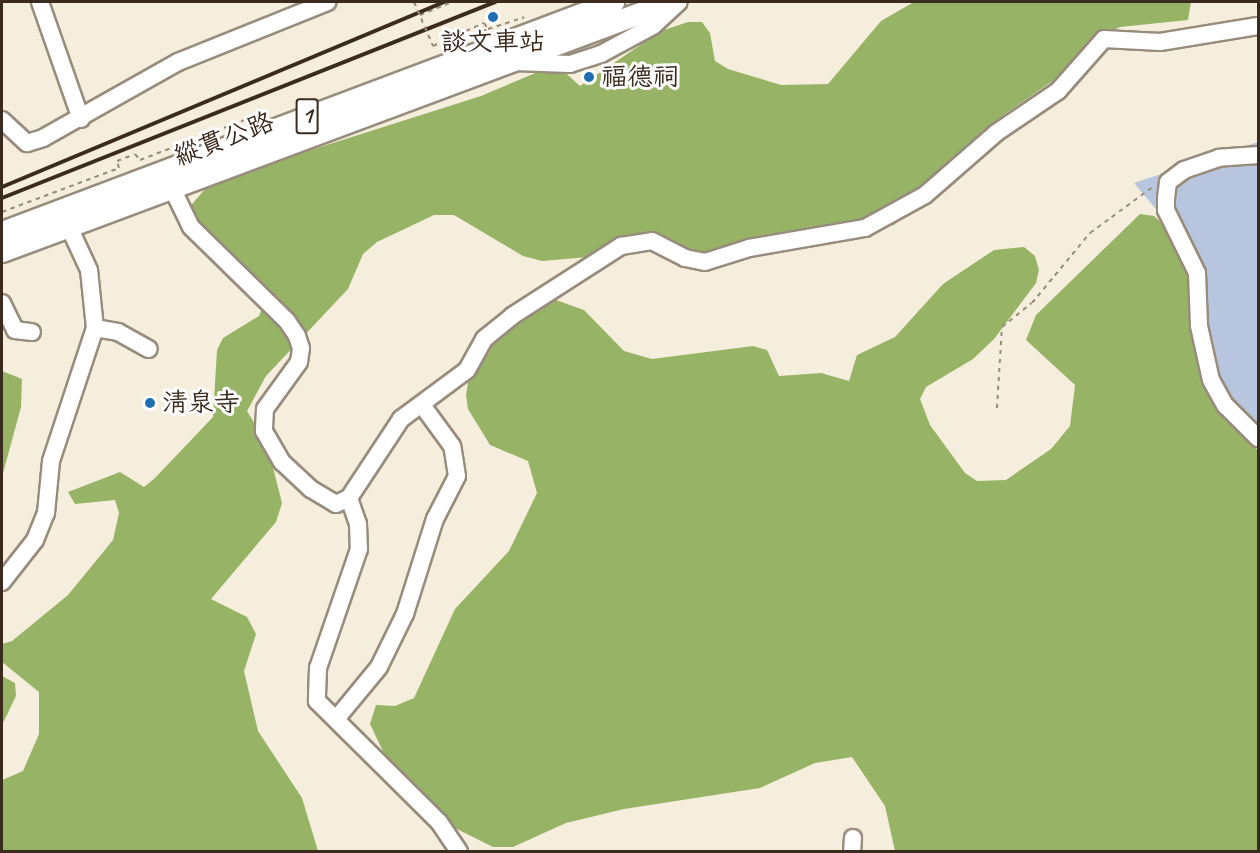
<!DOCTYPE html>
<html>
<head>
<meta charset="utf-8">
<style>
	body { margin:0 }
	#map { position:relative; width:1260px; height:853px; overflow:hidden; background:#f5eedc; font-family:Caveat,"LXGW WenKai TC",sans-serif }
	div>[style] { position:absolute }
	.industrial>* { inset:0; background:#b7c5de }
	.forest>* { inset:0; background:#97b366 }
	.path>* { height:2px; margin-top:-1px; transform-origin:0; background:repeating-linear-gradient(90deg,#988c7d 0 4.5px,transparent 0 9px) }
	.roads { filter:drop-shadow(2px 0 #988c7d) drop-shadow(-2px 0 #988c7d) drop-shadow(0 2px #988c7d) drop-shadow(0 -2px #988c7d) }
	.minor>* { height:16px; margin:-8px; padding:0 8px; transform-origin:8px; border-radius:8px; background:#fff }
	.major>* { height:21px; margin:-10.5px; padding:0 10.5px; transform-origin:10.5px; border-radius:10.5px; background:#fff }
	.rail>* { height:4px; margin:-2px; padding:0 2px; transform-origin:2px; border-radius:2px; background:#3b2a1e }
	.path-bridge>* { height:2px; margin-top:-1px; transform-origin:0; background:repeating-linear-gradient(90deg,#988c7d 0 4.5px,transparent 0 9px) }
	.dots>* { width:16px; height:16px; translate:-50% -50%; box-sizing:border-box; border:3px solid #fff; border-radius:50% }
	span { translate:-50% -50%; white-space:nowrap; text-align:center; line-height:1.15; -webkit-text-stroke:6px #fff; paint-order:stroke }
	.shield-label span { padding:2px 4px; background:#fff; border:2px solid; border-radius:4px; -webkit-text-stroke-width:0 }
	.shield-label { font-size:24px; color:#3b2a1e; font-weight:700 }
	.poi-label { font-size:26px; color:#3b2a1e }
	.left { translate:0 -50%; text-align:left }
	.street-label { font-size:26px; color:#3b2a1e }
	.frame { position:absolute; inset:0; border:3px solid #3b2a1e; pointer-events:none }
</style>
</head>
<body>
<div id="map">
	<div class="industrial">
		<div style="clip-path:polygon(1258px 142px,1258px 449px,1198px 371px,1186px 245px,1134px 183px)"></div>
	</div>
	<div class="forest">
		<div style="clip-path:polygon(914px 2px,1191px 2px,1188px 20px,1120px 27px,1107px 33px,1067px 71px,1002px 116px,966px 159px,894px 225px,711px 263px,650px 235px,600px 256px,542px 261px,523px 256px,454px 215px,434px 215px,377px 242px,363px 254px,348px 289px,266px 376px,247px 411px,267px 444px,282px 503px,276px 522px,211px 599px,247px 617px,256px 634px,244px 671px,258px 731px,302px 798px,318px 851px,2px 851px,2px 780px,23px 771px,39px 734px,39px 692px,2px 662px,2px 644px,12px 641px,68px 595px,113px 540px,119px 513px,115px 500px,75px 504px,68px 492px,120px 472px,144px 487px,155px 478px,213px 417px,217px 350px,223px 338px,259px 316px,264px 303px,202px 233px,187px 210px,205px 189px,270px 163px,481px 96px,545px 69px,559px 67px,580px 86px,661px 31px,688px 22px,702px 22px,710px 33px,715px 61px,728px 69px,781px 85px,828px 84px,881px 21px)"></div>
		<div style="clip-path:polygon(1140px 214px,1154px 216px,1186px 245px,1190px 286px,1199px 312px,1198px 371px,1230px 420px,1258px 451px,1258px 851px,895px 851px,885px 806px,852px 757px,815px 763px,760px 788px,624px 809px,566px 823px,513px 847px,493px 847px,441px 821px,387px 760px,370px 724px,376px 705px,395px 706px,414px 698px,455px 609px,509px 551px,537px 493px,528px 461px,490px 445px,468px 409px,466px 395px,473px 353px,529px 307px,556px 300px,584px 310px,624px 351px,652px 359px,753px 346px,767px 350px,779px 376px,821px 373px,849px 381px,857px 355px,895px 337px,943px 284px,994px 250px,1024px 247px,1035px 256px,1039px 270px,1036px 283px,994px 339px,973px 359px,926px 387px,920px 399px,930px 425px,965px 473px,977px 481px,1006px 480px,1051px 449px,1070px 426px,1075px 385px,1026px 340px,1036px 315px)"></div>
		<div style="clip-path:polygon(2px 371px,22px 379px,21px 407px,2px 477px)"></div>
		<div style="clip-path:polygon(2px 676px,15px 683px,16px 696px,2px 725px)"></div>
	</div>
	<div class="path">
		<div style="left:420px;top:15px;width:35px;rotate:-22deg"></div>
		<div style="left:474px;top:35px;width:15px;rotate:-23deg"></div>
		<div style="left:433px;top:46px;width:56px;rotate:-24.3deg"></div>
		<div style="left:484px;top:23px;width:7px;rotate:56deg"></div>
		<div style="left:488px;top:29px;width:38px;rotate:-18deg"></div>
		<div style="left:2px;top:212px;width:125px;rotate:-20.6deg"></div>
		<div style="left:119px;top:168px;width:7px;rotate:-106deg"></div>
		<div style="left:117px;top:161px;width:19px;rotate:-21deg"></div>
		<div style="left:135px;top:154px;width:8px;rotate:50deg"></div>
		<div style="left:140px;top:160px;width:111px;rotate:-21deg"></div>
		<div style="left:997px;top:408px;width:81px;rotate:-86.5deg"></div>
		<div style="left:1002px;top:327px;width:38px;rotate:-39deg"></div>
		<div style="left:1032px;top:303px;width:91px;rotate:-50.4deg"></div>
		<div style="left:1090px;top:233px;width:79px;rotate:-36.3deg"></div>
	</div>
	<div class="roads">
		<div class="minor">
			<div style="left:40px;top:2px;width:124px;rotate:70.7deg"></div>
			<div style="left:515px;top:62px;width:55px;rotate:2.1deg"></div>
			<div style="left:570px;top:64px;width:33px;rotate:-18deg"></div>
			<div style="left:601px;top:54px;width:59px;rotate:-28.3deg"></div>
			<div style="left:653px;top:26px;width:35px;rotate:-43deg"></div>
			<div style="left:2px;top:120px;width:34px;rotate:43deg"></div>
			<div style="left:27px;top:143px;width:17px;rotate:-17deg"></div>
			<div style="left:43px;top:138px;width:155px;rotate:-29.4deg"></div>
			<div style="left:178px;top:62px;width:161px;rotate:-21.9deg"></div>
			<div style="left:1258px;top:155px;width:39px;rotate:176deg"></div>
			<div style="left:1219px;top:158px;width:37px;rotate:161deg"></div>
			<div style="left:1184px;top:170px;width:20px;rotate:143deg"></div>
			<div style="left:1168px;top:182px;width:16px;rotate:97deg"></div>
			<div style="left:1166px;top:198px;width:12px;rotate:90deg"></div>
			<div style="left:1166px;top:210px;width:70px;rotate:63.8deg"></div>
			<div style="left:1197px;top:273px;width:53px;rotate:87.8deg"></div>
			<div style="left:1199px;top:326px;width:55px;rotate:77.5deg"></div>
			<div style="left:1211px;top:380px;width:29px;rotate:61deg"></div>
			<div style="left:1225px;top:405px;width:47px;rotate:45deg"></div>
			<div style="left:172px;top:188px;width:43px;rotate:64deg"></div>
			<div style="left:191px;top:227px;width:134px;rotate:44.4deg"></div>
			<div style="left:287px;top:321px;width:18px;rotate:56deg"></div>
			<div style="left:297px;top:336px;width:13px;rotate:72deg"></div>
			<div style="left:301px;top:348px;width:14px;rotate:98deg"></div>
			<div style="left:299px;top:362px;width:58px;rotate:125.9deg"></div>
			<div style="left:265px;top:409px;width:22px;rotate:93deg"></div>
			<div style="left:264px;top:431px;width:36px;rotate:60deg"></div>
			<div style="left:282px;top:462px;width:40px;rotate:43deg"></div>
			<div style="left:311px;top:489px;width:29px;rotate:31deg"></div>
			<div style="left:336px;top:504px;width:14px;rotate:-25deg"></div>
			<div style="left:349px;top:498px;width:95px;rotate:-56.6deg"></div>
			<div style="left:401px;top:419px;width:82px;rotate:-36.6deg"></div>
			<div style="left:467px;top:370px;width:35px;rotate:-61deg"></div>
			<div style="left:484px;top:339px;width:36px;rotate:-39deg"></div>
			<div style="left:512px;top:316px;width:130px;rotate:-32.7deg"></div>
			<div style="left:621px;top:246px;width:31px;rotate:-9deg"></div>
			<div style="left:652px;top:241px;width:37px;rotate:27deg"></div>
			<div style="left:685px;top:258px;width:20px;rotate:11deg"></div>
			<div style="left:705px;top:262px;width:46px;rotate:-17.7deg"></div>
			<div style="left:749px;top:248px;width:118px;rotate:-9.8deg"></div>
			<div style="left:865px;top:228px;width:68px;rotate:-28.8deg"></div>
			<div style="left:925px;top:195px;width:94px;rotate:-41.1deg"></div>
			<div style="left:996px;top:133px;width:75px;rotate:-34.1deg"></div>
			<div style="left:1058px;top:91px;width:69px;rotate:-48.5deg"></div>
			<div style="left:1104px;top:39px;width:56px;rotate:3.1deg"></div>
			<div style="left:1160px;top:42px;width:99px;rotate:-9.3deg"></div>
			<div style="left:2px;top:303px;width:30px;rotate:64deg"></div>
			<div style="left:15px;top:330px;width:17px;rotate:7deg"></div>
			<div style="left:95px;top:328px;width:23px;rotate:10deg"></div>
			<div style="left:118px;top:332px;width:35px;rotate:29deg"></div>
			<div style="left:349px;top:498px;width:28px;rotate:71deg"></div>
			<div style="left:358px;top:524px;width:25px;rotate:88deg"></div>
			<div style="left:359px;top:549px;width:126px;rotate:109deg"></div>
			<div style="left:318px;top:668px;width:33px;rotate:92deg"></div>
			<div style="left:317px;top:701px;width:172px;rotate:44.8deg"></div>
			<div style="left:439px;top:822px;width:36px;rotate:56deg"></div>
			<div style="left:2px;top:582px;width:53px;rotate:-51.8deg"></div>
			<div style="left:35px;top:540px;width:29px;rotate:-68deg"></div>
			<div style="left:46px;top:513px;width:52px;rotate:-84.5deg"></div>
			<div style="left:51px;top:461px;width:140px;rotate:-71.7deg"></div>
			<div style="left:95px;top:328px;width:58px;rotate:-95.9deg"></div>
			<div style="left:89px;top:270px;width:47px;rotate:-114.9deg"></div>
			<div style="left:337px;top:718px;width:66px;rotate:-50.5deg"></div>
			<div style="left:379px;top:667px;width:59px;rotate:-63.9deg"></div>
			<div style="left:405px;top:614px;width:100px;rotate:-72.5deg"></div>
			<div style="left:435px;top:519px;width:48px;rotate:-62.9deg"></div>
			<div style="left:457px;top:476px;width:30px;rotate:-99deg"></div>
			<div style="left:452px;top:446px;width:51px;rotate:-126.2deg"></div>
			<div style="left:852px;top:852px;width:14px;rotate:-86deg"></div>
		</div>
		<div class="major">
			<div style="left:2px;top:232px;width:653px;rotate:-20.63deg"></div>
			<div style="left:2px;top:251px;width:712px;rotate:-20.47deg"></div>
		</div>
	</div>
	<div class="rail">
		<div style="left:2px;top:187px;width:480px;rotate:-22.7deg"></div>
		<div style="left:2px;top:198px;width:531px;rotate:-21.68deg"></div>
	</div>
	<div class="path-bridge">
		<div style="left:414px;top:2px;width:48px;rotate:66.6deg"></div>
	</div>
	<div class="dots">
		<div style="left:493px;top:17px;background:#1f6fb2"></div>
		<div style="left:589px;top:77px;background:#1f6fb2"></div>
		<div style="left:150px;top:403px;background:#1f6fb2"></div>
	</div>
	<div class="shield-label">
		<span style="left:307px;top:116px">1</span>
	</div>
	<div class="poi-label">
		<span style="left:493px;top:42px">談文車站</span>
		<span class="left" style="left:601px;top:77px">福德祠</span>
		<span class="left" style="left:162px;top:403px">清泉寺</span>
	</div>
	<div class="street-label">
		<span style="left:224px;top:139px;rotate:-21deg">縱貫公路</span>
	</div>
	<div class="frame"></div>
</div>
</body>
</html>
